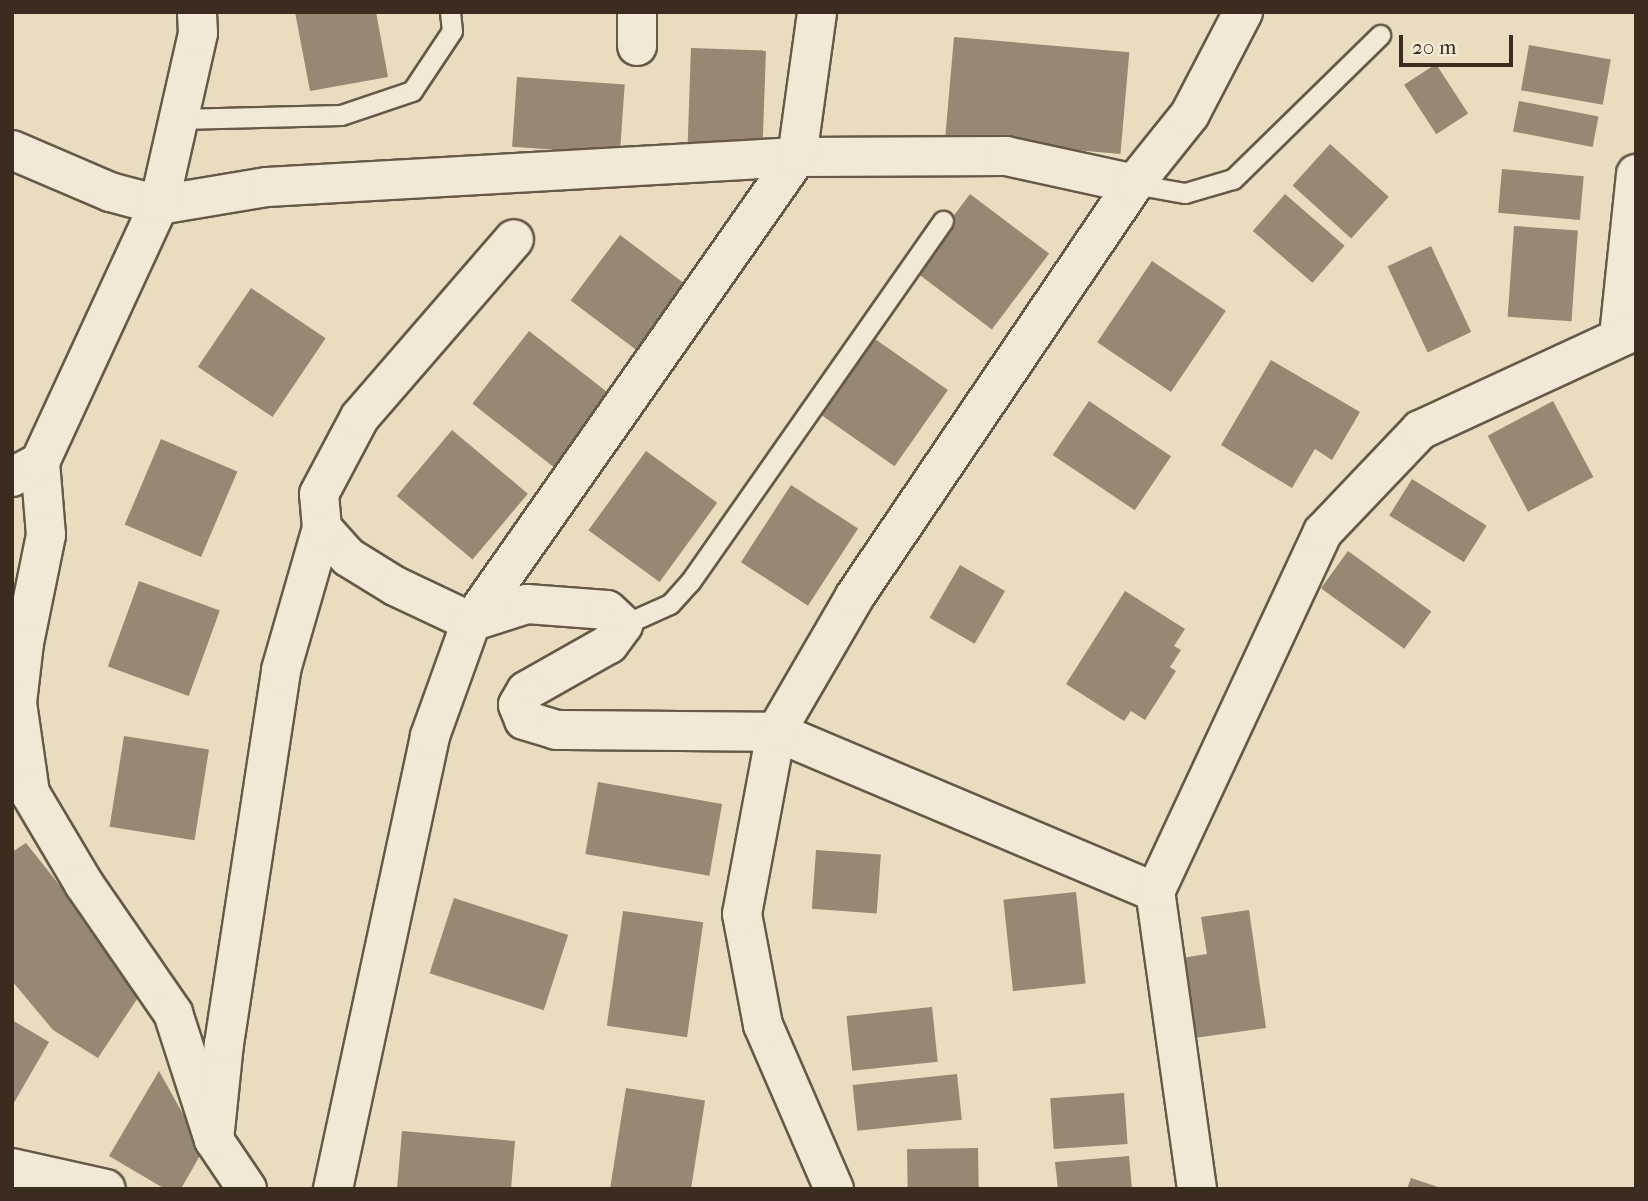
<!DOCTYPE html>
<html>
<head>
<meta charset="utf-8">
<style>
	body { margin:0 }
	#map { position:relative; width:1648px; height:1201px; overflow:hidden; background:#eadcbe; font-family:"IM FELL French Canon",serif }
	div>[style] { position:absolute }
	.building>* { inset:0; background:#968872; transform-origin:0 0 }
	.roads { filter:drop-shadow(2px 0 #665947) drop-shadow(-2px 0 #665947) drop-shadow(0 2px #665947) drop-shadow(0 -2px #665947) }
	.lane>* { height:19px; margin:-9.5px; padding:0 9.5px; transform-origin:9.5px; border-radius:9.5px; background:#f1e8d5 }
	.street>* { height:38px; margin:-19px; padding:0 19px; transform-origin:19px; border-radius:19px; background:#f1e8d5 }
	.secondary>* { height:38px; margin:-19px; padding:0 19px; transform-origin:19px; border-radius:19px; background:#f1e8d5 }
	span { translate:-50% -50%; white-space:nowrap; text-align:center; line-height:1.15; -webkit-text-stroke:6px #f1e8d5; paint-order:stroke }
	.frame { position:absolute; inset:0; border:14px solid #3a2d1f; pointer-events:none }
	.scale { position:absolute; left:1399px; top:35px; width:114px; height:32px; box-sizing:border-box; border:4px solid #3a2d1f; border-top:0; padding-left:9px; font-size:21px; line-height:24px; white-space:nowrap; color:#3a2d1f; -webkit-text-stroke:5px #f1e8d5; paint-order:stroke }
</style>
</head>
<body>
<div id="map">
	<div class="building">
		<div style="clip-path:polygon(295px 12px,376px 12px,388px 77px,310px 91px)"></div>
		<div style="left:954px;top:37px;width:176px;height:102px;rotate:5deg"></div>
		<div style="left:1529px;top:45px;width:83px;height:46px;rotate:10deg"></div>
		<div style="left:691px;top:48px;width:75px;height:95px;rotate:2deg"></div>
		<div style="left:1436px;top:64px;width:59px;height:38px;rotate:57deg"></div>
		<div style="left:517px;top:77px;width:108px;height:70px;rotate:4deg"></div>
		<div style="left:1519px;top:101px;width:81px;height:31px;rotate:11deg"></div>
		<div style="left:1330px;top:144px;width:79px;height:56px;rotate:42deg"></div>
		<div style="left:1502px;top:169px;width:82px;height:44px;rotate:5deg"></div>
		<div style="left:970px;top:194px;width:99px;height:95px;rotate:37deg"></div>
		<div style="left:1285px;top:194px;width:79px;height:49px;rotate:41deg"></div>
		<div style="left:1514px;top:226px;width:64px;height:91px;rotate:4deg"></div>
		<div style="left:620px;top:235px;width:86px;height:82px;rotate:37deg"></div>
		<div style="left:1431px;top:246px;width:95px;height:48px;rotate:65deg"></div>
		<div style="left:1152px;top:261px;width:89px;height:98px;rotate:34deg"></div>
		<div style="left:251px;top:288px;width:90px;height:95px;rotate:34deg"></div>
		<div style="left:529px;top:331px;width:108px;height:92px;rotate:38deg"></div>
		<div style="left:875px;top:339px;width:89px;height:93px;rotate:35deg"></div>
		<div style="clip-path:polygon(1271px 360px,1360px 412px,1332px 460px,1315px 449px,1292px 488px,1221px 445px)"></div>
		<div style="left:1089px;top:401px;width:99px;height:65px;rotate:34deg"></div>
		<div style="left:1553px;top:401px;width:86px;height:74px;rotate:62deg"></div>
		<div style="left:452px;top:430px;width:99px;height:86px;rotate:40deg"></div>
		<div style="left:161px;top:439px;width:83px;height:93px;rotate:23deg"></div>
		<div style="left:646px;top:451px;width:88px;height:98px;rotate:36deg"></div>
		<div style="left:1412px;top:479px;width:88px;height:43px;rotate:32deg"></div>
		<div style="left:791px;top:485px;width:80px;height:92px;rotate:33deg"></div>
		<div style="left:1348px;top:551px;width:103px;height:46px;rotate:36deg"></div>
		<div style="left:960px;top:565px;width:52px;height:61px;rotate:30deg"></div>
		<div style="left:139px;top:581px;width:86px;height:91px;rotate:20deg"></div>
		<div style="clip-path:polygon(1125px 591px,1185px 629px,1174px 646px,1181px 650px,1170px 667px,1176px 671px,1145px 720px,1131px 711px,1124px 721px,1066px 684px)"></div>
		<div style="left:124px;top:736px;width:86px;height:92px;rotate:9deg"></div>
		<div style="left:598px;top:782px;width:126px;height:73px;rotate:10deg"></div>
		<div style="clip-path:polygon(26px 843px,143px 990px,98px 1058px,53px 1030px,12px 981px,12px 852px)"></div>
		<div style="left:816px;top:850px;width:65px;height:59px;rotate:4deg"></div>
		<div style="left:1076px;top:892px;width:92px;height:73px;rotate:84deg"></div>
		<div style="left:454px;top:898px;width:120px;height:79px;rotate:18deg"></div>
		<div style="clip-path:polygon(1249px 910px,1266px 1028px,1187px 1039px,1175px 959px,1207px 954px,1201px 917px)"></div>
		<div style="left:623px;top:911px;width:81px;height:116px;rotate:8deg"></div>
		<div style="left:932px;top:1007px;width:55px;height:86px;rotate:84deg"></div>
		<div style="clip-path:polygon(12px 1020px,49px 1042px,12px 1106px)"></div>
		<div style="clip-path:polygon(159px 1071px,203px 1150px,181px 1189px,165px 1189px,109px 1156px)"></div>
		<div style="left:957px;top:1074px;width:46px;height:105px;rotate:84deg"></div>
		<div style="left:626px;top:1088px;width:80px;height:102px;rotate:9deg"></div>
		<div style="left:1124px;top:1093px;width:51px;height:74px;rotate:86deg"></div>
		<div style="clip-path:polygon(402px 1131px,515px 1141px,511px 1189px,397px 1189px)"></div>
		<div style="left:978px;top:1148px;width:41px;height:71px;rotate:89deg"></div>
		<div style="clip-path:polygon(1129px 1156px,1132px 1189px,1058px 1189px,1055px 1162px)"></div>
		<div style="clip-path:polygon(1411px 1178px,1441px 1188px,1441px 1189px,1407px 1189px)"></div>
	</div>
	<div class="roads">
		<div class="lane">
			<div style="left:179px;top:119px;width:162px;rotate:-1.4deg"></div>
			<div style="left:341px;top:115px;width:75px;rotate:-18.7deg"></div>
			<div style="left:412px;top:91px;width:72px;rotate:-56.3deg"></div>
			<div style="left:452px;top:31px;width:19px;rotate:-96deg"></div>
			<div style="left:1134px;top:184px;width:52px;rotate:10deg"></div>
			<div style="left:1185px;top:193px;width:50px;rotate:-16.3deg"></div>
			<div style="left:1233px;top:179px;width:206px;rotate:-44.4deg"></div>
			<div style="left:623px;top:625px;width:51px;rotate:-24.1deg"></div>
			<div style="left:670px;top:604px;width:30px;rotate:-48deg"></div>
			<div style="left:690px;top:582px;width:441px;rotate:-55deg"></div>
		</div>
		<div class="street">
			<div style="left:637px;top:12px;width:34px;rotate:90deg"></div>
			<div style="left:12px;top:150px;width:107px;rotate:23.2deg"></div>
			<div style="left:110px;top:192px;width:51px;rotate:14.9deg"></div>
			<div style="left:159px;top:205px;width:109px;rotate:-9.5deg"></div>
			<div style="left:267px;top:187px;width:531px;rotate:-3.24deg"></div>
			<div style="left:797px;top:157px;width:209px;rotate:-0.3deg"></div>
			<div style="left:1006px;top:156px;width:131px;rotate:12.3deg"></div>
			<div style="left:1619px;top:336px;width:163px;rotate:-84deg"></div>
			<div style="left:40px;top:462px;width:73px;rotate:85.3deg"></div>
			<div style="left:46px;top:535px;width:110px;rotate:101.5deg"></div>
			<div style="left:24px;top:643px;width:60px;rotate:96.7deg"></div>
			<div style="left:17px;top:703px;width:91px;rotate:81.8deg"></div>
			<div style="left:30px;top:793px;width:106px;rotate:59.3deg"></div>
			<div style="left:84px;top:884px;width:157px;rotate:55.4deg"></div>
			<div style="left:173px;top:1013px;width:133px;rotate:72.1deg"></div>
			<div style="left:214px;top:1140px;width:59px;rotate:56deg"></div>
			<div style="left:322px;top:528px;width:39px;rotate:48deg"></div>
			<div style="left:348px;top:557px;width:55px;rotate:31.7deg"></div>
			<div style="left:395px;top:586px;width:84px;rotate:25.3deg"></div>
			<div style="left:471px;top:622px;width:59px;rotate:-17.8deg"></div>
			<div style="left:527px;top:604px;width:80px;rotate:4.3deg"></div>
			<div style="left:607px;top:610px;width:22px;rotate:43deg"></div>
			<div style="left:623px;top:625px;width:24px;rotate:126deg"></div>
			<div style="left:609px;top:644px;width:95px;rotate:150.5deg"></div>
			<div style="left:526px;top:691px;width:16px;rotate:120deg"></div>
			<div style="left:518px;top:705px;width:16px;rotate:68deg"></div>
			<div style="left:524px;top:720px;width:34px;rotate:17deg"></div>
			<div style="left:556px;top:730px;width:220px;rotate:0.5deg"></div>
			<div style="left:776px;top:732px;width:411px;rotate:22.9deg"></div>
			<div style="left:214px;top:1140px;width:97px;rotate:-84.1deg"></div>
			<div style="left:224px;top:1044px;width:378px;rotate:-81.3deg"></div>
			<div style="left:281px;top:670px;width:148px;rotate:-73.9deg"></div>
			<div style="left:322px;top:528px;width:34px;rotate:-95deg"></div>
			<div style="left:319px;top:494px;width:87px;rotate:-62deg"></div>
			<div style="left:360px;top:417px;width:235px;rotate:-49.1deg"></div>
			<div style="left:12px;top:1168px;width:96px;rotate:12.6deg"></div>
			<div style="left:333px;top:1189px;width:463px;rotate:-77.9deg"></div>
			<div style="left:430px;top:736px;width:121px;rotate:-70.2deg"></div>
			<div style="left:471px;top:622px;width:568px;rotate:-54.97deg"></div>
			<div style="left:797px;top:157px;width:146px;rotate:-82.1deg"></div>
			<div style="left:834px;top:1189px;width:179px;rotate:-113.4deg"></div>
			<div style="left:763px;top:1025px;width:113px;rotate:-100.7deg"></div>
			<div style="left:742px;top:914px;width:185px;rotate:-79.4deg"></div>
			<div style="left:776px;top:732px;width:157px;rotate:-59.8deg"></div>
			<div style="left:855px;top:596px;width:498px;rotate:-55.9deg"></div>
			<div style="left:1134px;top:184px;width:90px;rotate:-51.3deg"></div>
			<div style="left:1190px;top:114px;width:115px;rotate:-62.5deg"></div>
			<div style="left:1197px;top:1189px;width:300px;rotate:-98deg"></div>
			<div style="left:1155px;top:892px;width:397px;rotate:-65deg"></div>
			<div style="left:1323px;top:532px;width:141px;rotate:-46.4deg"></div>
			<div style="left:1420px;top:430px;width:238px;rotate:-24.8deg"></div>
		</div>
		<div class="secondary">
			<div style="left:12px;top:477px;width:32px;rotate:-28deg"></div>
			<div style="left:40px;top:462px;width:283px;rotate:-65.2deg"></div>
			<div style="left:159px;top:205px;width:176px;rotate:-77.2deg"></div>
			<div style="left:198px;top:33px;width:21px;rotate:-93deg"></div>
		</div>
	</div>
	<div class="frame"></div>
	<div class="scale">20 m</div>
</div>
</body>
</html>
